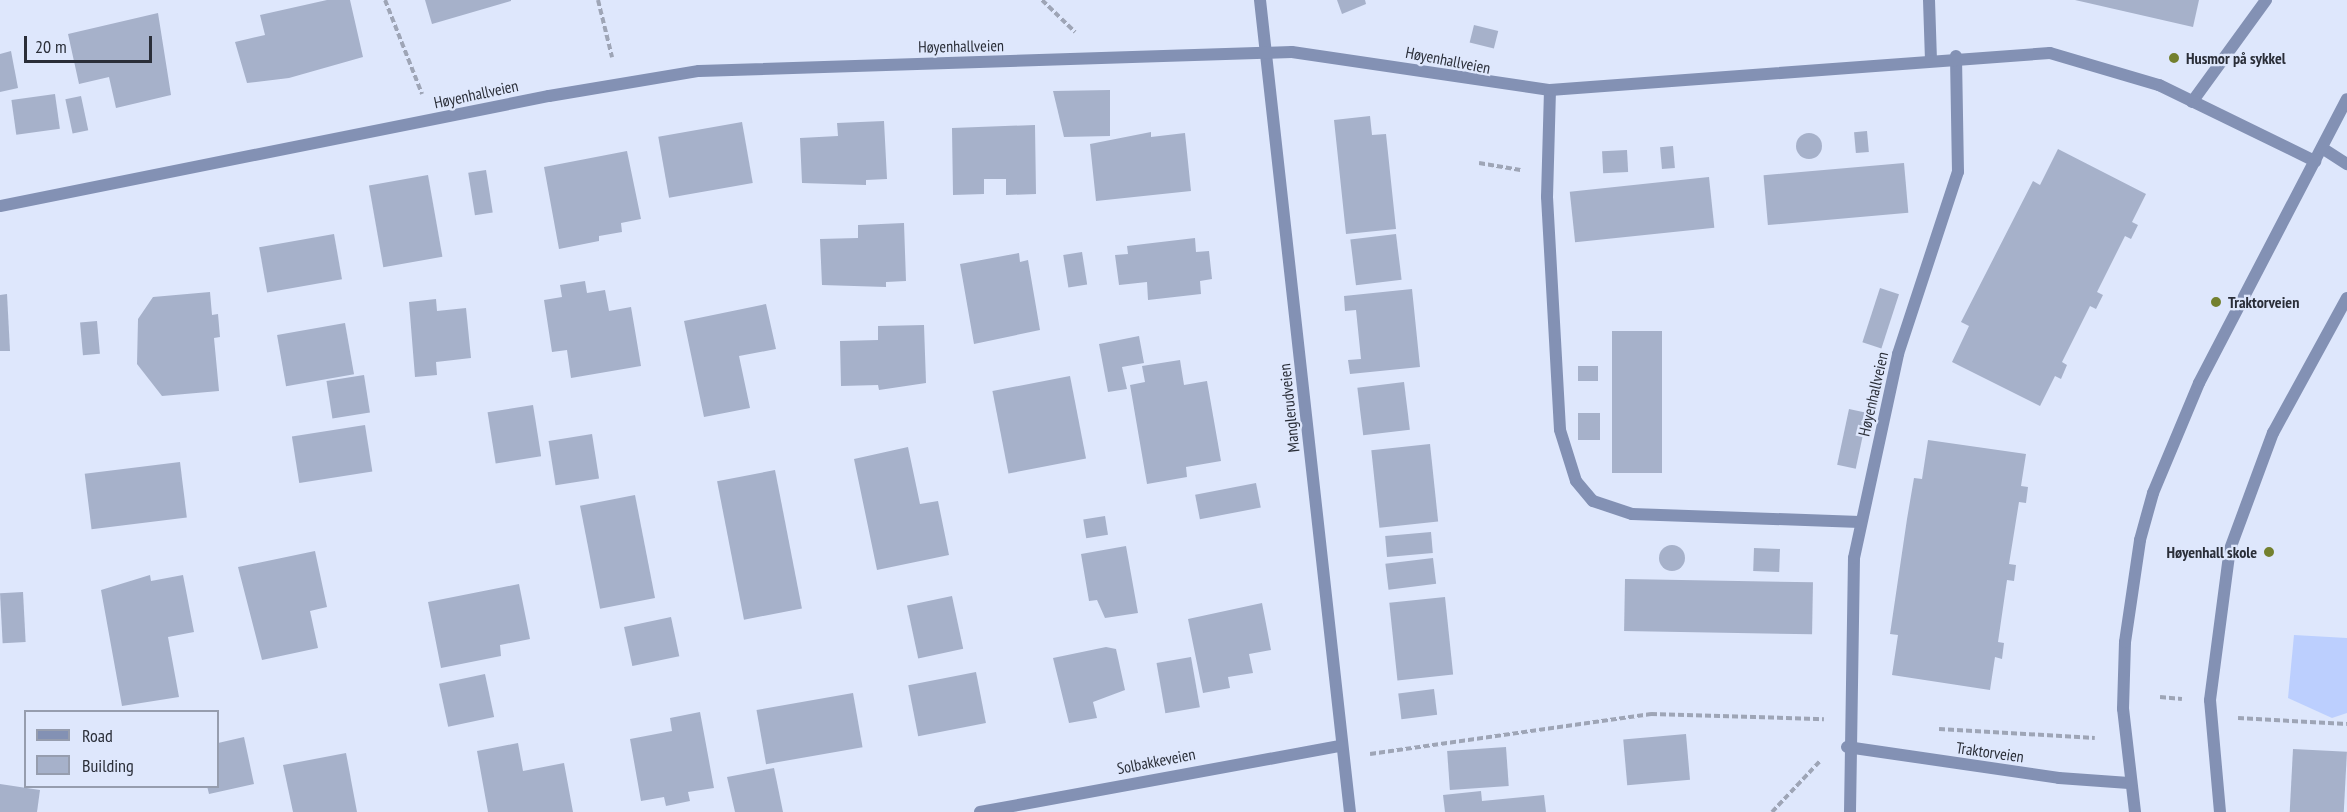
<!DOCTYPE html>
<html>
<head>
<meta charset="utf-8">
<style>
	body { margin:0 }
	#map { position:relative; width:2347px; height:812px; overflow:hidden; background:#dee7fc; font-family:"PT Sans Narrow",sans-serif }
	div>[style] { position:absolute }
	.green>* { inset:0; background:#bccffe }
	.building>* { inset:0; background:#a6b1ca; transform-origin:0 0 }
	.round { border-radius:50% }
	.path>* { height:4px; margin-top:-2px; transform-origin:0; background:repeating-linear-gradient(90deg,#9ea5b6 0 6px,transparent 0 9px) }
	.service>* { height:12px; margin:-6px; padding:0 6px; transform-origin:6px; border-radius:6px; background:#8391b4 }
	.minor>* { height:12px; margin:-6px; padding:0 6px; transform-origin:6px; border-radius:6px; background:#8391b4 }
	.dots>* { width:16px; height:16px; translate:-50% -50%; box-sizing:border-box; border:3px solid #dee7fc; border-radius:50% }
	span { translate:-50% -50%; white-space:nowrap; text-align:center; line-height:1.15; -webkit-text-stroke:4.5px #dee7fc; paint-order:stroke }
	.street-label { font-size:16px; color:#2a2e38 }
	.poi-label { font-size:16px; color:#2a2e38; font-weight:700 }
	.left { translate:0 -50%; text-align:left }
	.right { translate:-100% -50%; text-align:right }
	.legend { position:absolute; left:24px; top:710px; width:195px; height:78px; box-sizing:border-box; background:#dee7fc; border:2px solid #969dae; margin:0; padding:8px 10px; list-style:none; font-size:18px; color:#2a2e38 }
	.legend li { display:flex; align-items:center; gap:12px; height:30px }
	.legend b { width:30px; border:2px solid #969dae }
	.scale { position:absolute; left:24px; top:36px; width:128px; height:27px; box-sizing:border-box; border:3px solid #2a2e38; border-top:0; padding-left:8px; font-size:18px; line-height:21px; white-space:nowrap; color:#2a2e38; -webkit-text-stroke:4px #dee7fc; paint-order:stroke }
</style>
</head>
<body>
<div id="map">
	<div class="green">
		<div style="clip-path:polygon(2294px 635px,2347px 638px,2347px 713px,2332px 718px,2288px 698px)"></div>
	</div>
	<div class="building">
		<div style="clip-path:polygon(327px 0,350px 0,363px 57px,289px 78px,247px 83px,235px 42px,265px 35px,260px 15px)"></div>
		<div style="clip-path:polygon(425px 0,511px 0,511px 1px,432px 24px)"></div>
		<div style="clip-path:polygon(1337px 0,1365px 0,1366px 4px,1342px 14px)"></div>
		<div style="clip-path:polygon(2075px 0,2199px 0,2193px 27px)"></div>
		<div style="clip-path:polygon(158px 13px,171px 95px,116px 108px,109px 77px,79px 84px,68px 34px)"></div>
		<div style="left:1474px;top:25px;width:25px;height:18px;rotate:14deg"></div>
		<div style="clip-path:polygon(11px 51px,18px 88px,0 92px,0 54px)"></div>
		<div style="clip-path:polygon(1110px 90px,1110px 136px,1064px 137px,1053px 91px)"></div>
		<div style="left:55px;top:94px;width:35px;height:44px;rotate:82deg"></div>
		<div style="left:81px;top:96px;width:35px;height:16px;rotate:78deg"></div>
		<div style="clip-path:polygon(1370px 116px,1372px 135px,1386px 134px,1396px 229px,1346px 234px,1334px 120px)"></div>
		<div style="clip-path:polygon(884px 121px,887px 179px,866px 180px,866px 185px,802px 183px,800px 138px,838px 136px,837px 123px)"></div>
		<div style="left:742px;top:122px;width:62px;height:85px;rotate:80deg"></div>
		<div style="clip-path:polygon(1035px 125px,1036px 194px,1006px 195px,1006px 179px,984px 179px,984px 194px,953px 195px,952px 128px)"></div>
		<div style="left:1867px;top:131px;width:21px;height:13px;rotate:85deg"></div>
		<div style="clip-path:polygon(1151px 132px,1151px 137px,1185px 133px,1191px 191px,1096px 201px,1090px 144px)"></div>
		<div class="round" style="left:1796px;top:133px;width:26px;height:26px"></div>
		<div style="left:1673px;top:146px;width:22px;height:13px;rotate:85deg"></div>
		<div style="clip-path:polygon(2058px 149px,2146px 194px,2132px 222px,2138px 225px,2131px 239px,2125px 236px,2097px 292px,2103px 295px,2096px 309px,2090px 306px,2062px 362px,2067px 365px,2061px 379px,2055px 376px,2040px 406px,1952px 362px,1969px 326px,1961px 322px,2033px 181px,2040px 185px)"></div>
		<div style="left:1627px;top:150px;width:22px;height:25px;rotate:87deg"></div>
		<div style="clip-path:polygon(627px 151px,641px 219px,621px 223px,622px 232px,599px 236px,599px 241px,559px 249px,544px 167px)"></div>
		<div style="left:1904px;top:163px;width:50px;height:141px;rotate:85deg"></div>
		<div style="left:486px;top:170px;width:43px;height:18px;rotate:81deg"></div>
		<div style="left:428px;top:175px;width:83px;height:60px;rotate:80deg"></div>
		<div style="left:1709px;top:177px;width:51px;height:140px;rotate:84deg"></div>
		<div style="clip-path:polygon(904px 223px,906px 281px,886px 282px,886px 287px,822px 285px,820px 239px,858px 238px,858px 225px)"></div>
		<div style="left:334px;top:234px;width:46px;height:76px;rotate:80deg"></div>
		<div style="left:1396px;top:234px;width:46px;height:46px;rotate:83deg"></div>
		<div style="clip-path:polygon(1195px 238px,1196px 252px,1209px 251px,1212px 279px,1200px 281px,1201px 294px,1148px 300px,1147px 282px,1119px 285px,1115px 255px,1128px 254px,1127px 246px)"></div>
		<div style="left:1082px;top:252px;width:33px;height:19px;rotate:81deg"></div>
		<div style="clip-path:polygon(1019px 253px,1020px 262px,1028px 260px,1040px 330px,974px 344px,960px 264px)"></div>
		<div style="clip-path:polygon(585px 281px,587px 293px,605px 290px,609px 311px,631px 307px,641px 366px,571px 378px,567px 350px,552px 352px,544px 300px,562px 297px,560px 285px)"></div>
		<div style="left:1880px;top:288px;width:20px;height:57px;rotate:18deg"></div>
		<div style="clip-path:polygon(1412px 289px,1420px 367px,1350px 374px,1348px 360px,1361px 359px,1356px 310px,1345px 311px,1344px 296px)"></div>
		<div style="clip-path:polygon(210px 292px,212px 315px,218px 314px,220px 337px,214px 338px,219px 391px,162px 396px,137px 364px,138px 319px,153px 297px)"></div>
		<div style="clip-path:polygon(7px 294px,10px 351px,0 351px,0 295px)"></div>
		<div style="clip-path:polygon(436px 299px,437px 311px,466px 308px,471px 358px,436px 362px,437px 375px,415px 377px,409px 302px)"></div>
		<div style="clip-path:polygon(766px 304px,776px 349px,739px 356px,750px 408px,704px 417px,684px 321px)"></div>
		<div style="left:97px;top:321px;width:33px;height:17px;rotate:85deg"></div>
		<div style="left:345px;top:323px;width:52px;height:69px;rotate:80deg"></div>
		<div style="clip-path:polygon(924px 325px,926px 383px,879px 390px,878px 385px,841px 386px,840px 341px,878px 340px,878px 326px)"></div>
		<div style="left:1612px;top:331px;width:50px;height:142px"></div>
		<div style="clip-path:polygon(1139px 336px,1144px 363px,1122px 367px,1127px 389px,1108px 392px,1099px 344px)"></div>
		<div style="clip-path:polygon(1180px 360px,1184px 385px,1207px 381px,1221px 461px,1186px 467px,1187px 477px,1147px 484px,1130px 385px,1145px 382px,1142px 366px)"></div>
		<div style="left:1578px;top:366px;width:20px;height:15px"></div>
		<div style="left:364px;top:375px;width:38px;height:38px;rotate:81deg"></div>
		<div style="left:1070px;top:376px;width:84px;height:79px;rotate:79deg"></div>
		<div style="left:1404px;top:382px;width:48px;height:47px;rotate:83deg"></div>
		<div style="left:533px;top:405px;width:52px;height:46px;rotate:81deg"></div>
		<div style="left:1849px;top:409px;width:19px;height:57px;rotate:12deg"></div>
		<div style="left:1578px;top:413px;width:22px;height:27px"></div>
		<div style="left:365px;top:425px;width:47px;height:74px;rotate:81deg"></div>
		<div style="left:592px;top:434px;width:45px;height:44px;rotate:81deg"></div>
		<div style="clip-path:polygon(1928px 440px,2026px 454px,2021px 486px,2028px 487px,2026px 503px,2019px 502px,2009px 564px,2016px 565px,2014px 581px,2007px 580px,1998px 642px,2004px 643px,2002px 659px,1995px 657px,1990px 690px,1892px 675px,1898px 635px,1890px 634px,1907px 519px,1914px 478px,1922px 479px)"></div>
		<div style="left:1430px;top:444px;width:78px;height:59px;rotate:84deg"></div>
		<div style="clip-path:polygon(908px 447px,920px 504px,938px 501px,949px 555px,877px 570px,854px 459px)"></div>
		<div style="left:180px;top:462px;width:56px;height:96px;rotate:83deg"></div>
		<div style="left:775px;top:470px;width:141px;height:59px;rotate:79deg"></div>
		<div style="left:1256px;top:483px;width:25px;height:62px;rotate:79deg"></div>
		<div style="left:635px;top:495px;width:105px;height:56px;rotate:79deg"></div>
		<div style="left:1105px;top:516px;width:19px;height:22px;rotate:81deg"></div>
		<div style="left:1431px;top:532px;width:21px;height:46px;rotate:85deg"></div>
		<div class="round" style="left:1659px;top:545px;width:26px;height:26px"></div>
		<div style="clip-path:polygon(1126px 546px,1138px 613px,1105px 618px,1097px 600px,1089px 601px,1081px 554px)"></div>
		<div style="left:1754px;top:548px;width:26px;height:23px;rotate:2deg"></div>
		<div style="clip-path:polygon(315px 551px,327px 607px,310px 611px,318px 648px,262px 660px,238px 567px)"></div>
		<div style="left:1433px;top:558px;width:26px;height:48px;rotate:83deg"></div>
		<div style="clip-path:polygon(150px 575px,151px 581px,183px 575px,194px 632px,168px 637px,179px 697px,122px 706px,101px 590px)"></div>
		<div style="left:1625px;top:579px;width:188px;height:52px;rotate:1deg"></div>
		<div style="clip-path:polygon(519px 584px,530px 639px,500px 645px,501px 656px,441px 668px,428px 602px)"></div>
		<div style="left:23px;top:592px;width:50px;height:23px;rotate:87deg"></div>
		<div style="left:952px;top:596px;width:54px;height:46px;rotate:78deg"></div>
		<div style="left:1445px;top:597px;width:78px;height:56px;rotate:84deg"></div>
		<div style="clip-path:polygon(1262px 603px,1271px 650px,1249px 654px,1253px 673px,1228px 677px,1230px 688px,1203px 693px,1188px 619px)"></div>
		<div style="left:671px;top:617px;width:40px;height:48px;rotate:78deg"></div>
		<div style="clip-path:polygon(1106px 647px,1116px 649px,1125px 690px,1093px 702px,1097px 718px,1069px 723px,1053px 658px)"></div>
		<div style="left:1191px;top:657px;width:51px;height:35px;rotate:80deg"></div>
		<div style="left:976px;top:672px;width:52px;height:69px;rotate:79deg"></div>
		<div style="left:485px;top:674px;width:44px;height:47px;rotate:78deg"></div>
		<div style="left:1434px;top:689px;width:26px;height:36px;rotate:83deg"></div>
		<div style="left:853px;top:693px;width:55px;height:98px;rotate:80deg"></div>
		<div style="clip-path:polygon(700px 712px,714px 788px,688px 792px,690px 801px,666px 806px,664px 797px,641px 801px,630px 739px,672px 731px,670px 718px)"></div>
		<div style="left:1686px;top:734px;width:46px;height:63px;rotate:85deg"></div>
		<div style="clip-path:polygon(244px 737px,254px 784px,209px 794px,207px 786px,218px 786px,218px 743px)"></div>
		<div style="clip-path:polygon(518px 743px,523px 771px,564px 763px,573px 812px,488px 812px,477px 751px)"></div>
		<div style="left:1506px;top:747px;width:39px;height:59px;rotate:86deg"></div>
		<div style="left:2293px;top:749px;width:54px;height:63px;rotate:3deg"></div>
		<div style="clip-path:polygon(346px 753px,357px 812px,293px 812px,283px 765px)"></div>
		<div style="clip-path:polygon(774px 768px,783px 812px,735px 812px,727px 777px)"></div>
		<div style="clip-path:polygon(0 784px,40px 790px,37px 812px,0 812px)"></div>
		<div style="clip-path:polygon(1481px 791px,1482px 801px,1544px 795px,1546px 812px,1445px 812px,1443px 795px)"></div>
	</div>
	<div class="path">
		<div style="left:385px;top:0;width:101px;rotate:68.5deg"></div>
		<div style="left:598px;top:0;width:59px;rotate:76.2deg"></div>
		<div style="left:1042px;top:0;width:46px;rotate:44.1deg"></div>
		<div style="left:1479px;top:163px;width:42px;rotate:9.7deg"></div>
		<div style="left:2160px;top:697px;width:22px;rotate:5deg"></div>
		<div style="left:2238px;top:718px;width:109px;rotate:3.2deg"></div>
		<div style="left:1939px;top:729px;width:156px;rotate:3.3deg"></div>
		<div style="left:1370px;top:754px;width:284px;rotate:-8.1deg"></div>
		<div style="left:1651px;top:714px;width:173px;rotate:1.7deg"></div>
		<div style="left:1772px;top:812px;width:71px;rotate:-46.7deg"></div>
	</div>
	<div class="service">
		<div style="left:1929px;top:0;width:59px;rotate:88.1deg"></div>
		<div style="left:1550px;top:90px;width:107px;rotate:91.6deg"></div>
		<div style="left:1547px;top:197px;width:233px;rotate:86.8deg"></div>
		<div style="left:1560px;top:430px;width:53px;rotate:72.6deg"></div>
		<div style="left:1576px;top:481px;width:26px;rotate:50deg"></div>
		<div style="left:1593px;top:501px;width:41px;rotate:18.4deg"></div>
		<div style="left:1632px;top:514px;width:228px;rotate:2deg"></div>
		<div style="left:2192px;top:102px;width:126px;rotate:-54deg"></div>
		<div style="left:2322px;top:148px;width:30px;rotate:33deg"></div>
		<div style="left:1847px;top:747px;width:214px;rotate:8.3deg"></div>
		<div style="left:2059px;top:778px;width:70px;rotate:4.1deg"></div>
		<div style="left:1850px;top:812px;width:254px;rotate:-89.1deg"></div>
		<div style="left:1854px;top:558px;width:209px;rotate:-77.8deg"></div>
		<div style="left:1898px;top:354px;width:192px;rotate:-71.8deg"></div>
		<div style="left:1958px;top:172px;width:116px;rotate:-91deg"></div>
		<div style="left:2220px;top:812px;width:112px;rotate:-95.1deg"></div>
		<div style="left:2210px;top:700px;width:152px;rotate:-82.5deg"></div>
		<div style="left:2230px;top:549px;width:124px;rotate:-69.7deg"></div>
		<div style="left:2273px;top:433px;width:154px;rotate:-61.3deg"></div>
	</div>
	<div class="minor">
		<div style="left:1260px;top:0;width:817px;rotate:83.68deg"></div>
		<div style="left:0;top:206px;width:560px;rotate:-11.33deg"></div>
		<div style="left:549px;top:96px;width:152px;rotate:-9.5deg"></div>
		<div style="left:699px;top:71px;width:593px;rotate:-1.84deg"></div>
		<div style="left:1292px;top:52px;width:261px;rotate:8.4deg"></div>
		<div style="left:1550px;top:90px;width:501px;rotate:-4.23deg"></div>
		<div style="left:2050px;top:53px;width:114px;rotate:16.4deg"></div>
		<div style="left:2159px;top:85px;width:174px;rotate:26deg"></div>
		<div style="left:980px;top:812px;width:366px;rotate:-10.4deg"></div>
		<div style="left:2135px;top:812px;width:104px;rotate:-96.6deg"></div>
		<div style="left:2123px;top:709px;width:67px;rotate:-88.3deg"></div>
		<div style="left:2125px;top:642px;width:103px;rotate:-81.6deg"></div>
		<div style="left:2140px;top:540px;width:49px;rotate:-74.5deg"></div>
		<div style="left:2153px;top:493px;width:119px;rotate:-67.3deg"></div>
		<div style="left:2199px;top:383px;width:320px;rotate:-62.5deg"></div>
	</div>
	<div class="dots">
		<div style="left:2174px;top:58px;background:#73802e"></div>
		<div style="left:2216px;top:302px;background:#73802e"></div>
		<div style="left:2269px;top:552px;background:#73802e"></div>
	</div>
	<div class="street-label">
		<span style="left:961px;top:46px;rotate:-1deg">Høyenhallveien</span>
		<span style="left:1448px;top:60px;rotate:11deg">Høyenhallveien</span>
		<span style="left:476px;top:94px;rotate:-12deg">Høyenhallveien</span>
		<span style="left:1873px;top:394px;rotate:-77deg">Høyenhallveien</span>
		<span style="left:1289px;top:408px;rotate:-96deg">Manglerudveien</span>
		<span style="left:1990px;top:752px;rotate:8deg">Traktorveien</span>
		<span style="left:1156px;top:761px;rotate:-11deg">Solbakkeveien</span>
	</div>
	<div class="poi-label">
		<span class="left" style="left:2186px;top:58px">Husmor på sykkel</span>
		<span class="left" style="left:2228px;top:302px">Traktorveien</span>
		<span class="right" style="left:2257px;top:552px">Høyenhall skole</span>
	</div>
	<ul class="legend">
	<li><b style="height:8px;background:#8391b4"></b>Road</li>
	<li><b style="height:16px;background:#a6b1ca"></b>Building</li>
	</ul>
	<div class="scale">20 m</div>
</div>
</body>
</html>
